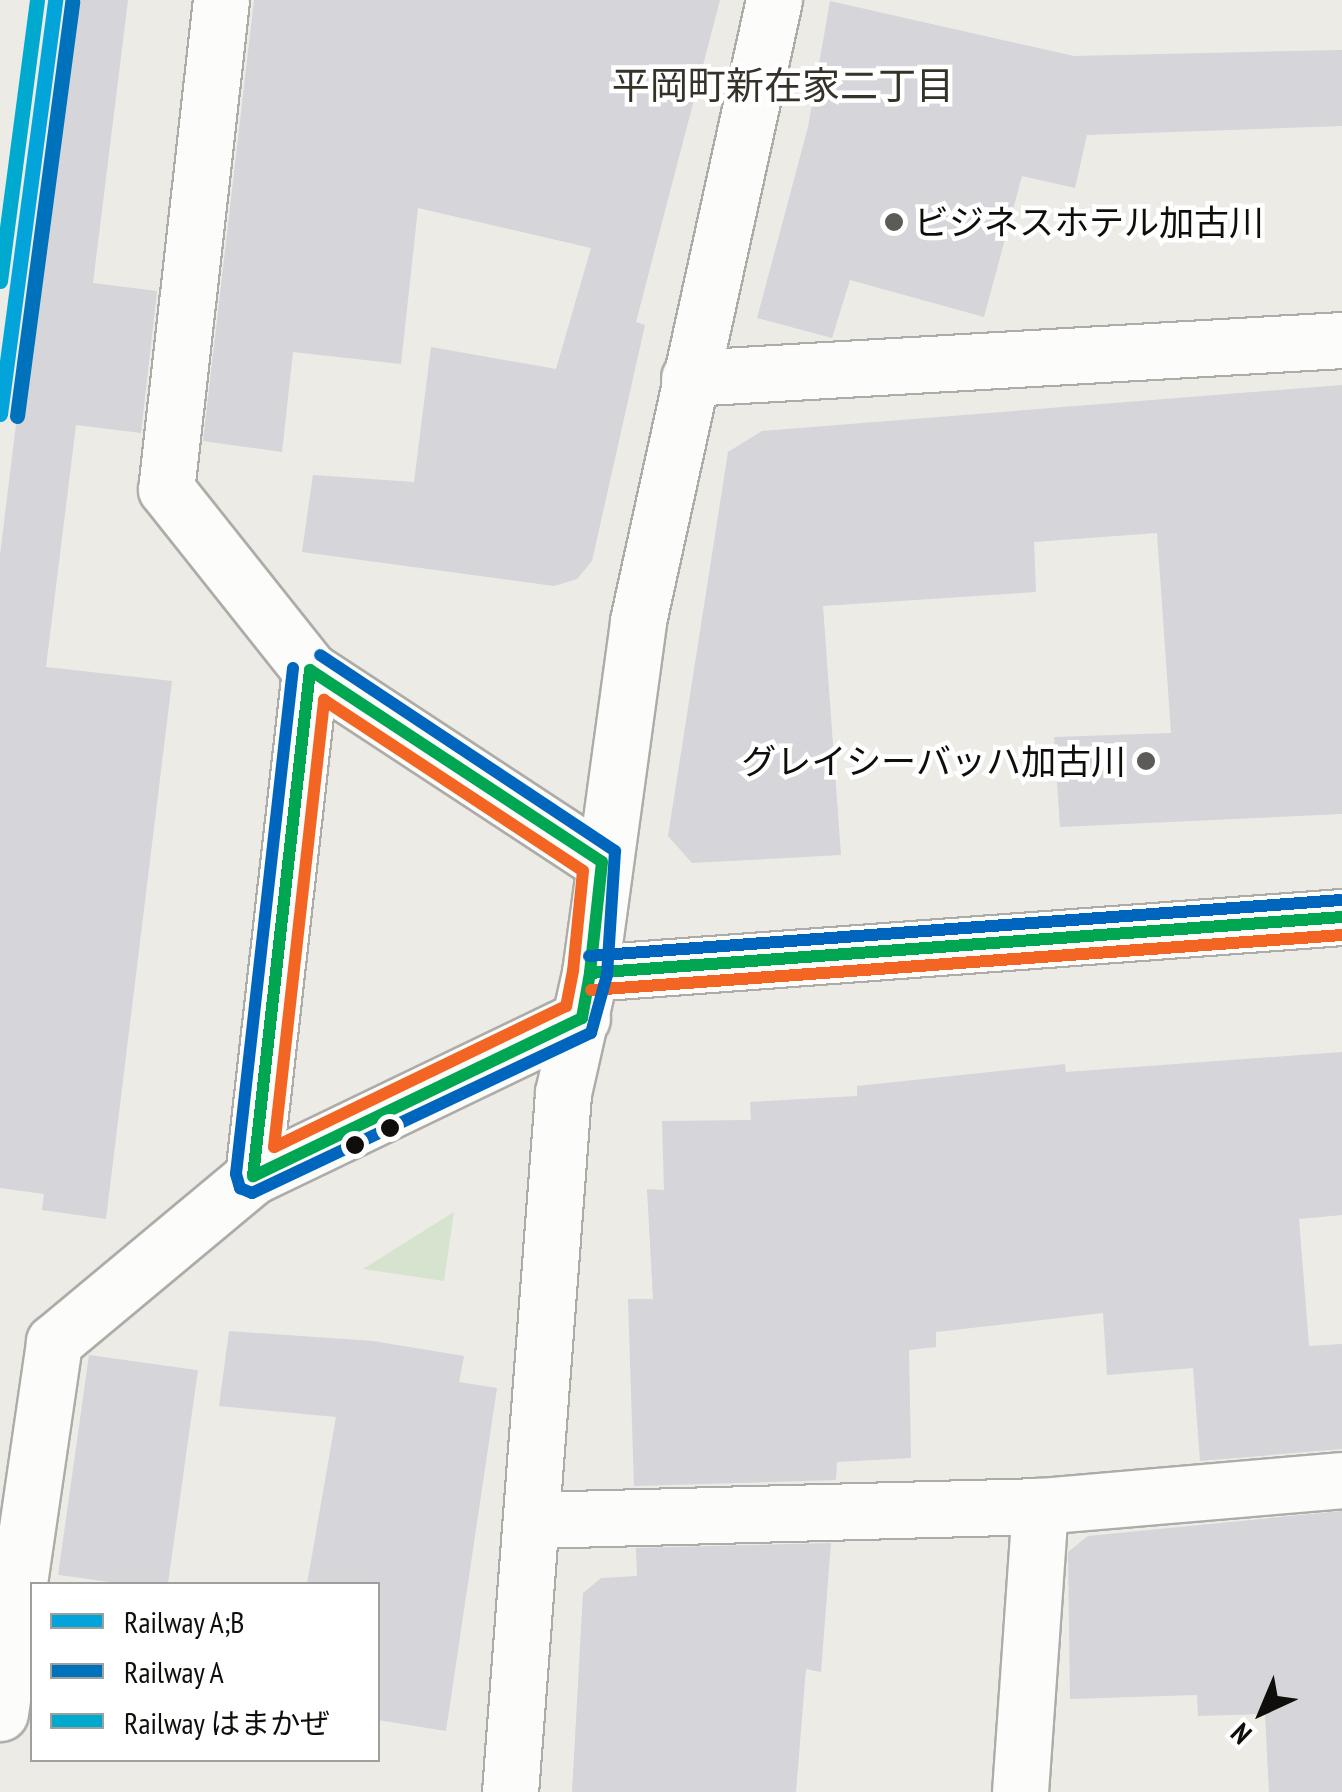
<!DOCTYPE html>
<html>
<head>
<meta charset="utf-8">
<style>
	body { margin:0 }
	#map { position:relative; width:1342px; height:1792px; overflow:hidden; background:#ecebe6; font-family:"PT Sans Narrow","Noto Sans JP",sans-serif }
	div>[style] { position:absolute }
	.green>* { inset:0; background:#d5e3cf }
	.building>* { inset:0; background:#d5d5da; transform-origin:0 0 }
	.roads { filter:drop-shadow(2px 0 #adaca8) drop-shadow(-2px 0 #adaca8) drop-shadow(0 2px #adaca8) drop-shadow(0 -2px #adaca8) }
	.minor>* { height:55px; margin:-27.5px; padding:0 27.5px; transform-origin:27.5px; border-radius:27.5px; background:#fcfcfb }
	.tertiary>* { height:55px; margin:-27.5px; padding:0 27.5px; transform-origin:27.5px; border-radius:27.5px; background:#fcfcfb }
	.bus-1>* { height:12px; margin:-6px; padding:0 6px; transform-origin:6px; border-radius:6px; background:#00a651 }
	.bus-2>* { height:12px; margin:-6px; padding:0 6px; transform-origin:6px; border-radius:6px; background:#f26522 }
	.bus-3>* { height:12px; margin:-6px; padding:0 6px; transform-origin:6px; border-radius:6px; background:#0065bd }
	.rail-1>* { height:15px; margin:-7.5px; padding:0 7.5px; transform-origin:7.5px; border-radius:7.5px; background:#02a4da }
	.rail-2>* { height:15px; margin:-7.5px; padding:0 7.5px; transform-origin:7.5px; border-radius:7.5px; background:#0072bc }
	.rail-3>* { height:15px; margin:-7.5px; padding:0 7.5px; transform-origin:7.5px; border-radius:7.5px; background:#00a9ce }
	.dots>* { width:28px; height:28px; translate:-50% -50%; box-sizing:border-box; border:5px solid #fff; border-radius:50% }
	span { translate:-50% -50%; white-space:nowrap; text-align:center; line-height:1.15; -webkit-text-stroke:9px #fff; paint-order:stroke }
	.poi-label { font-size:35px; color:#0f0e0b }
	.left { translate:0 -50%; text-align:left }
	.right { translate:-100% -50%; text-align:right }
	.neighbourhood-label { font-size:38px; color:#343229 }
	.legend { position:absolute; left:30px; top:1582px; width:350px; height:180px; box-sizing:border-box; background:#fff; border:2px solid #9f9f9d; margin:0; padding:12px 18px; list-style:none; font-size:30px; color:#0f0e0b }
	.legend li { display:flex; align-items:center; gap:20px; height:50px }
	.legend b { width:50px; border:2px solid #9f9f9d }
	.north { position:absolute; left:1212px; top:1662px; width:100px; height:100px; -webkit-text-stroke:8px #fff; paint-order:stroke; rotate:224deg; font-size:28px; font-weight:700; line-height:40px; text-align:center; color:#0f0e0b }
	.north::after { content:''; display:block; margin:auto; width:35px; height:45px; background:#0f0e0b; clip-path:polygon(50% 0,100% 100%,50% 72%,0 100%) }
</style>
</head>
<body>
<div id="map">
	<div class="green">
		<div style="clip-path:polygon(454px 1212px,444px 1281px,363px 1269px)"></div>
	</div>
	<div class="building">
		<div style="clip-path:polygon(68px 0,128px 0,93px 283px,157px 291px,141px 433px,76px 425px,46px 667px,172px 681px,106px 1219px,42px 1210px,44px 1194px,0 1188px,0 555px)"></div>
		<div style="clip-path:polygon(254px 0,720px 0,636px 322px,645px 325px,592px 561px,577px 579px,554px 586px,302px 552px,313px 475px,414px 482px,431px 347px,556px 369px,591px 248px,418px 208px,401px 364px,293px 352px,282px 452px,203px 441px)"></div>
		<div style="clip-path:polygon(830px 1px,1074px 56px,1342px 50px,1342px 126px,1087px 135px,1075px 188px,1022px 176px,984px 317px,850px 280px,832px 338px,757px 318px,808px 127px)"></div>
		<div style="clip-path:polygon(1342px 385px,1342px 814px,1060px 827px,1054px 737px,1171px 733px,1157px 533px,1034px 542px,1036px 592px,823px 606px,841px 855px,692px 863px,668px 836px,728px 452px,762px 431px)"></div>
		<div style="clip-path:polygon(1342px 1052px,1342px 1215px,1299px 1219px,1309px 1346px,1342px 1344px,1342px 1449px,1200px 1461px,1193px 1368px,1107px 1375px,1103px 1313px,936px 1332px,936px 1347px,909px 1350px,911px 1458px,837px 1462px,836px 1480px,634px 1486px,628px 1299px,653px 1299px,647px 1189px,664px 1190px,662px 1121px,751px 1120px,750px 1102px,857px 1096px,857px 1086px,1065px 1064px,1066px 1072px)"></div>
		<div style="clip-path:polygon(229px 1331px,373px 1341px,464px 1356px,459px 1382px,497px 1388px,446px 1731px,378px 1720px,378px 1584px,307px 1584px,336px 1417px,219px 1406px)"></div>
		<div style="left:89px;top:1355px;width:110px;height:222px;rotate:8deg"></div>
		<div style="clip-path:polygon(1342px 1511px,1342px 1792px,1269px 1792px,1265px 1714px,1198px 1716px,1197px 1695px,1070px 1699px,1068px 1552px,1088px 1536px)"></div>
		<div style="clip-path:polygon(831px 1543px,821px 1672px,806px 1669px,796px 1792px,572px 1792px,583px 1593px,601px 1578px,637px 1576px,636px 1548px)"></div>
	</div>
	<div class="roads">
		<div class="minor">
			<div style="left:221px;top:0;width:492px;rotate:96.4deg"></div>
			<div style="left:166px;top:489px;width:231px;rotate:51.5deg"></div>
			<div style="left:689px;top:378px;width:654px;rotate:-3.33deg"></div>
			<div style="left:582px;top:1018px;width:365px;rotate:154.3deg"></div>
			<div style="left:253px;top:1176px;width:509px;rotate:-83.57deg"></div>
			<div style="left:310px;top:670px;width:349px;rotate:33.3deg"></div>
			<div style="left:534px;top:1520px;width:506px;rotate:-1.58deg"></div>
			<div style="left:1040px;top:1506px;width:303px;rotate:-4.9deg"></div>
			<div style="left:0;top:1713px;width:375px;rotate:-81.7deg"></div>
			<div style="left:54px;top:1342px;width:259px;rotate:-39.8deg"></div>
			<div style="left:510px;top:1792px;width:701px;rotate:-85.66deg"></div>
			<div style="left:563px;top:1093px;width:123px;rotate:-77.3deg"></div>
			<div style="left:590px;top:973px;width:355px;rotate:-82.2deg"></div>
			<div style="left:638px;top:621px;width:636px;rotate:-77.65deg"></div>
			<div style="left:1020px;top:1792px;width:287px;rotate:-86deg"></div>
		</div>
		<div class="tertiary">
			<div style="left:590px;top:973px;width:754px;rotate:-4.26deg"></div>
		</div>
	</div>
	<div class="bus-1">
		<div style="left:310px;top:670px;width:349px;rotate:33.3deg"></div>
		<div style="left:602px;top:862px;width:112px;rotate:96.2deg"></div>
		<div style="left:590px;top:973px;width:46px;rotate:100.1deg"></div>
		<div style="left:582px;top:1018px;width:365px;rotate:154.3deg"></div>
		<div style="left:253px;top:1176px;width:509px;rotate:-83.57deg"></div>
		<div style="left:590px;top:973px;width:754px;rotate:-4.26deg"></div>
	</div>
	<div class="bus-2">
		<div style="left:324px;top:700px;width:310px;rotate:33.4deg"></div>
		<div style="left:583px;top:871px;width:100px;rotate:95.7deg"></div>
		<div style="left:573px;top:971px;width:36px;rotate:101deg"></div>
		<div style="left:566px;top:1006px;width:324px;rotate:154.2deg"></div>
		<div style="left:274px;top:1147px;width:450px;rotate:-83.6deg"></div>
		<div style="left:591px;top:990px;width:753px;rotate:-4.19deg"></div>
	</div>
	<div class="bus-3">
		<div style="left:293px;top:668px;width:509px;rotate:96.43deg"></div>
		<div style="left:236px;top:1174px;width:15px;rotate:74deg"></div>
		<div style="left:240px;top:1188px;width:13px;rotate:23deg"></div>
		<div style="left:252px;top:1193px;width:375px;rotate:-25.3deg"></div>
		<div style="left:591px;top:1033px;width:60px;rotate:-74.6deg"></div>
		<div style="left:607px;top:975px;width:124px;rotate:-86.3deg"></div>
		<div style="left:615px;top:851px;width:354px;rotate:-146.4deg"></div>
		<div style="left:589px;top:956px;width:754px;rotate:-4.26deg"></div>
	</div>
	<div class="rail-1">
		<div style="left:0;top:414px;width:418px;rotate:-82.4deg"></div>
	</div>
	<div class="rail-2">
		<div style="left:17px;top:416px;width:418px;rotate:-82.4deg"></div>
	</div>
	<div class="rail-3">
		<div style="left:0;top:281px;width:283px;rotate:-82.5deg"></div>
	</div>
	<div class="dots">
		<div style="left:894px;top:222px;background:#5c5b58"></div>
		<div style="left:1146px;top:761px;background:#5c5b58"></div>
		<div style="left:390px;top:1128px;background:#0f0e0b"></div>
		<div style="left:355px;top:1145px;background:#0f0e0b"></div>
	</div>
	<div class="poi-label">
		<span class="left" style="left:914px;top:222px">ビジネスホテル加古川</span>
		<span class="right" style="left:1126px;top:761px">グレイシーバッハ加古川</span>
	</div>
	<div class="neighbourhood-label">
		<span style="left:783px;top:85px">平岡町新在家二丁目</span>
	</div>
	<ul class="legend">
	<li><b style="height:12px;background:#02a4da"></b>Railway A;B</li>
	<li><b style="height:12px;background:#0072bc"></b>Railway A</li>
	<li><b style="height:12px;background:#00a9ce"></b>Railway はまかぜ</li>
	</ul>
	<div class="north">N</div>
</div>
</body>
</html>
